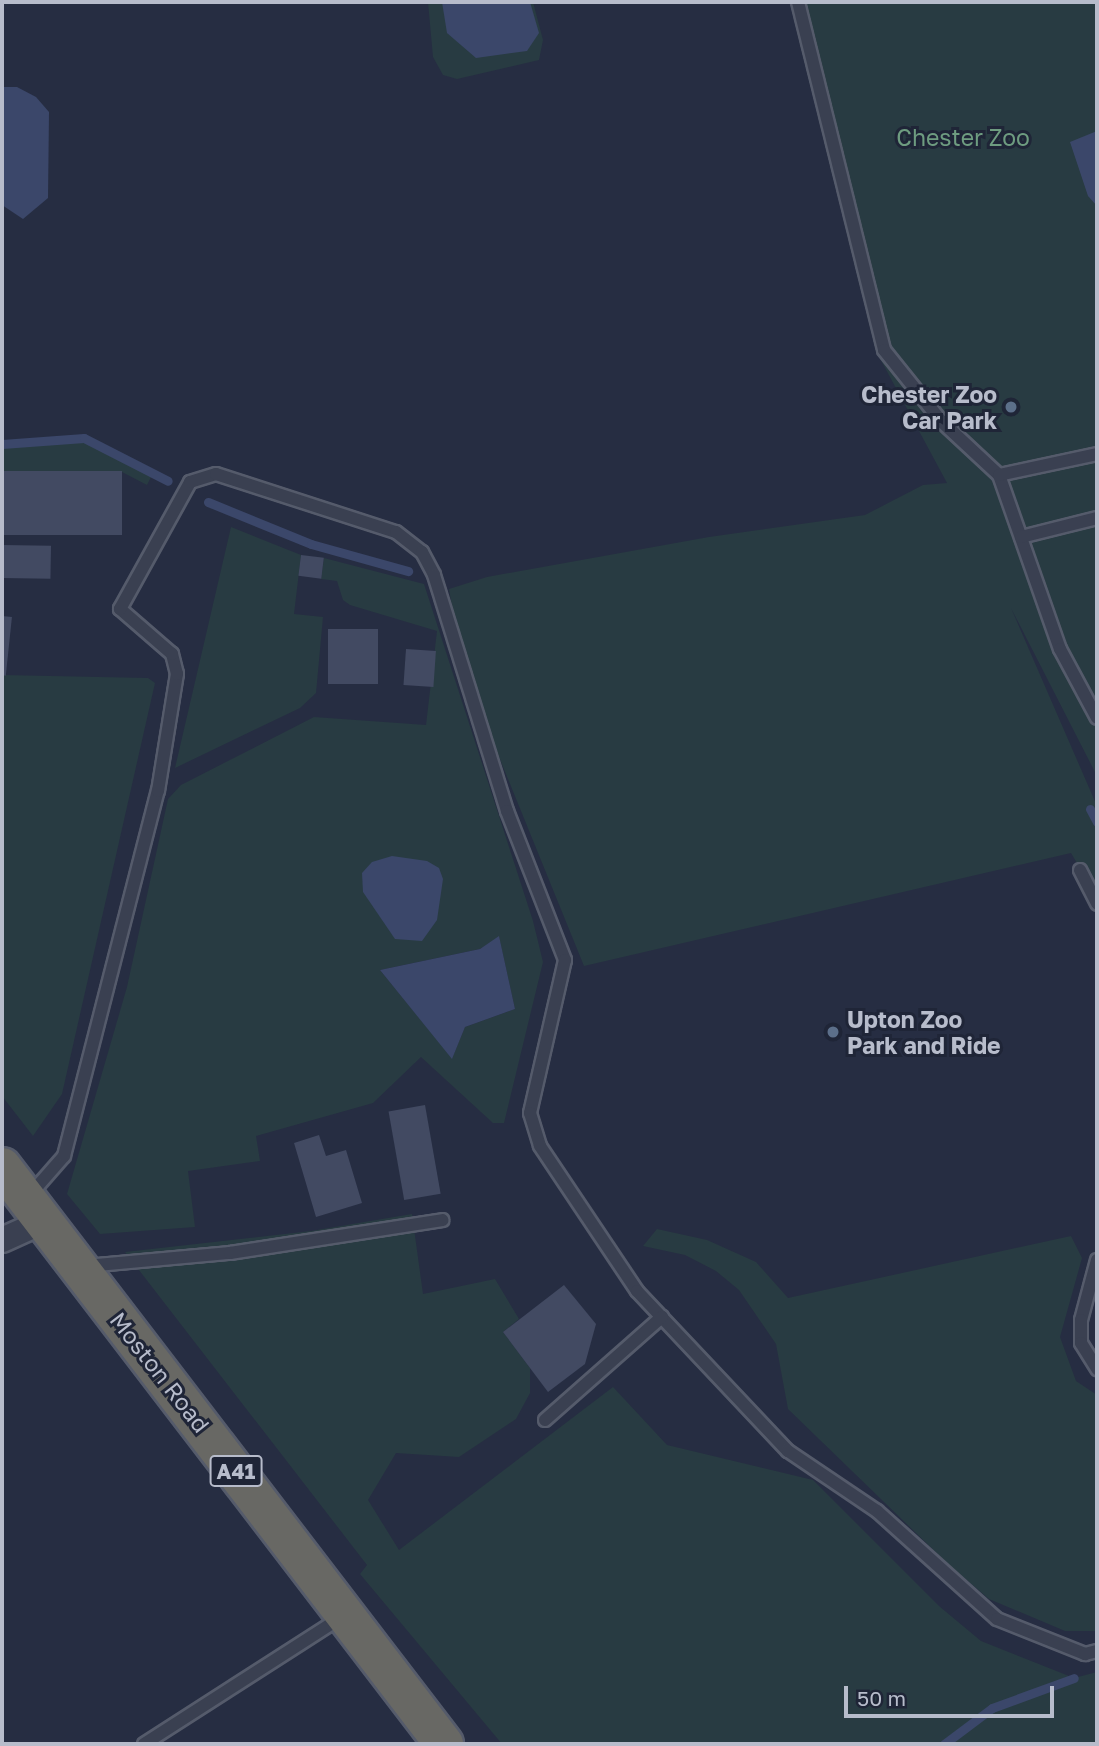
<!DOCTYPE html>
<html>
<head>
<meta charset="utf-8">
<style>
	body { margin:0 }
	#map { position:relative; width:1099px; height:1746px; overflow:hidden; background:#262d42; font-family:"Golos Text",sans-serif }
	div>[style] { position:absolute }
	.green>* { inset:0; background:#283b42 }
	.water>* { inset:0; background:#3b476a }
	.stream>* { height:9px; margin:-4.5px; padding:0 4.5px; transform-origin:4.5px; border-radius:4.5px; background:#3b476a }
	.building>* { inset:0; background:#424a62; transform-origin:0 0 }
	.roads { filter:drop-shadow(2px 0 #555b6b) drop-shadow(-2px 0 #555b6b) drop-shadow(0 2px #555b6b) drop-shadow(0 -2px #555b6b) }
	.service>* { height:12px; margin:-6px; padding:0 6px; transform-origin:6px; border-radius:6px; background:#3a4051 }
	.minor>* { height:24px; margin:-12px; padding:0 12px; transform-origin:12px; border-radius:12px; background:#3a4051 }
	.trunk>* { height:38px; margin:-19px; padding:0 19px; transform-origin:19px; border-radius:19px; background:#686864 }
	.dots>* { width:19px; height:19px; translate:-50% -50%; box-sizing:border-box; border:4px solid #1f2537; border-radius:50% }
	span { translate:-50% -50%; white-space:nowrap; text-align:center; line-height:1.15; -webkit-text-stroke:6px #1f2537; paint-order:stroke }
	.shield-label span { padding:2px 5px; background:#1f2537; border:2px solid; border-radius:5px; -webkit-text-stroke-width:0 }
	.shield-label { font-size:21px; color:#b7bccb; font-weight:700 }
	.park-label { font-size:23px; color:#6e9c80 }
	.poi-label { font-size:23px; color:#b7bccb; font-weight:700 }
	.right { translate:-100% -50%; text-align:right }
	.left { translate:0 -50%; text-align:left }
	.street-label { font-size:23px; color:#b7bccb }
	.frame { position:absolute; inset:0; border:4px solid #b7bccb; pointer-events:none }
	.scale { position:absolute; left:844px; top:1686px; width:210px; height:32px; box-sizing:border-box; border:4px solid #b7bccb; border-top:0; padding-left:9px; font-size:21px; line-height:24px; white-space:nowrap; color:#b7bccb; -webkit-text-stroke:5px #1f2537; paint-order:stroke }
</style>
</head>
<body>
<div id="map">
	<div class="green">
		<div style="clip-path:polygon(428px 2px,533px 2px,543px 40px,539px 60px,457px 79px,443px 75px,433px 57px)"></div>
		<div style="clip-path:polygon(791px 2px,1097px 2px,1097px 776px,1011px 608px,1097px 806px,1097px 897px,1071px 853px,584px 966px,495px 747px,454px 619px,449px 589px,487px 577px,709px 537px,865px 515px,923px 485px,947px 483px,876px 351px)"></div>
		<div style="clip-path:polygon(84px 438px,152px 475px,147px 485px,122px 472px,2px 471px,2px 444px)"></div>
		<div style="clip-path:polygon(231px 527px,301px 555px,294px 614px,323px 617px,316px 693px,300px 708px,175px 768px)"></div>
		<div style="clip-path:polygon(evenodd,324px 558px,424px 584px,533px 921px,543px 962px,504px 1123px,493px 1123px,421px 1057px,373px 1103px,256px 1136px,260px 1161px,188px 1171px,195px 1227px,100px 1234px,67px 1194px,127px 987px,168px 799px,181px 785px,314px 717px,426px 725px,437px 631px,350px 605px,343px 600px,337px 581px,321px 579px,324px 558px,499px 937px,515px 1009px,465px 1027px,452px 1058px,380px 970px,480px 949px,499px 937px)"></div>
		<div style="clip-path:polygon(2px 675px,148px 678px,155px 683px,62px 1094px,33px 1136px,2px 1096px)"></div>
		<div style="clip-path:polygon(412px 1214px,423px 1294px,495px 1279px,519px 1319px,503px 1332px,530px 1368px,530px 1393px,516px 1419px,459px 1457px,396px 1453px,368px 1500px,399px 1550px,613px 1387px,667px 1445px,813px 1480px,939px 1606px,981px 1641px,1074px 1678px,1097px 1672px,1097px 1744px,502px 1744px,360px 1574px,367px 1565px,125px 1252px,311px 1231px)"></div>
		<div style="clip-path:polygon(657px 1229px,707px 1240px,756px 1262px,788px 1298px,1071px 1236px,1082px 1258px,1060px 1337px,1076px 1381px,1097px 1395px,1097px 1631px,1065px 1631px,989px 1599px,948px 1564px,788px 1409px,776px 1344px,739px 1290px,716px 1271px,685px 1255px,643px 1246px)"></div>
	</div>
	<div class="water">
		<div style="clip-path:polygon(442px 2px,530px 2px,539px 33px,527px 51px,476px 58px,447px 33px)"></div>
		<div style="clip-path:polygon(2px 87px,17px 87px,36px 97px,49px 112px,48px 198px,23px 219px,2px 205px)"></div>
		<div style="clip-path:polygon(1097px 131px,1097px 206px,1088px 196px,1070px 142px)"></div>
		<div style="clip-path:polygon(392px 856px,427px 861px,439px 868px,443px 879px,437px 920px,422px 941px,395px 939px,363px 892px,362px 873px,372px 862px)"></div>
		<div style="clip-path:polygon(499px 936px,515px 1009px,465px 1027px,452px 1059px,380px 970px,480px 949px)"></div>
	</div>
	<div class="stream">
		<div style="left:2px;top:444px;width:82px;rotate:-4.2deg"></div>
		<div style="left:84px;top:438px;width:94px;rotate:27.1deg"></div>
		<div style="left:208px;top:502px;width:111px;rotate:22.2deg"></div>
		<div style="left:311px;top:544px;width:101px;rotate:15.6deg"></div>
		<div style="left:1090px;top:809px;width:15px;rotate:62deg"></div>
		<div style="left:944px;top:1744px;width:60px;rotate:-36.9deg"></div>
		<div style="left:992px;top:1708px;width:87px;rotate:-20.1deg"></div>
	</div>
	<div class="building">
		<div style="left:2px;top:471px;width:120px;height:64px"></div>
		<div style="left:2px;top:545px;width:49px;height:33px;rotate:1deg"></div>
		<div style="left:301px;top:555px;width:23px;height:21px;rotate:7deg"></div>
		<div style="left:2px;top:616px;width:10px;height:59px;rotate:6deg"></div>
		<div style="left:328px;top:629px;width:50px;height:55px"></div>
		<div style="left:406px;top:649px;width:30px;height:36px;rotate:4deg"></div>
		<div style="left:425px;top:1105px;width:90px;height:37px;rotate:80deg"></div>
		<div style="clip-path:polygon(319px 1135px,326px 1156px,346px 1150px,362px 1203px,316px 1217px,294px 1143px)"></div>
		<div style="clip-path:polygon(564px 1285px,596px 1324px,585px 1364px,548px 1392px,503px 1332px)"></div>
	</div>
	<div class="roads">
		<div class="service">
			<div style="left:798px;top:2px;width:358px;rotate:76.1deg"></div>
			<div style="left:884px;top:350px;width:91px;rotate:51.2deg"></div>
			<div style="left:941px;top:421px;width:79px;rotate:43deg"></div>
			<div style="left:999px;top:475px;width:184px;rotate:70.7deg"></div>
			<div style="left:1060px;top:649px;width:78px;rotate:61.8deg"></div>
			<div style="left:999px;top:475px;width:100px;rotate:-12.1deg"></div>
			<div style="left:1021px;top:537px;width:78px;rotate:-14deg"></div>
			<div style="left:1080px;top:870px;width:38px;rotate:63deg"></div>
			<div style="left:29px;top:1196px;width:53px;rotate:-48.8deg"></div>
			<div style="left:64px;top:1156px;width:377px;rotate:-75.6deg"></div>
			<div style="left:158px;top:791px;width:119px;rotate:-80.8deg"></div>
			<div style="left:177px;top:674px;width:21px;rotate:-104deg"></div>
			<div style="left:172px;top:654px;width:69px;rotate:-139.1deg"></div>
			<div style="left:120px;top:609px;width:145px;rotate:-61.1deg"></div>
			<div style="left:190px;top:482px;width:27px;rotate:-17deg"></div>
			<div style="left:216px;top:474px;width:189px;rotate:17.9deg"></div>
			<div style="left:396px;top:532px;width:33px;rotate:38deg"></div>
			<div style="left:422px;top:552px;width:26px;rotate:62deg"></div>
			<div style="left:434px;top:575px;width:247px;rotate:72.8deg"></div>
			<div style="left:507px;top:811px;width:160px;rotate:68.7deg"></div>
			<div style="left:565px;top:960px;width:157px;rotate:102.9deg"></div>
			<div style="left:530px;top:1113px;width:34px;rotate:73deg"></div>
			<div style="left:540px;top:1146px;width:174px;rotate:56.2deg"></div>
			<div style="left:637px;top:1291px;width:220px;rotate:46.7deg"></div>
			<div style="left:788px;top:1451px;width:107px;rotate:34deg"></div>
			<div style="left:877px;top:1511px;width:161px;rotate:42deg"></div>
			<div style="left:997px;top:1619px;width:95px;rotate:21.7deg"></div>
			<div style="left:1085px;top:1654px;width:12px;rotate:-14deg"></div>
			<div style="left:1097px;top:1260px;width:62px;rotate:104.9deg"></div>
			<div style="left:1081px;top:1320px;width:23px;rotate:90deg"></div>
			<div style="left:1081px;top:1343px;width:31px;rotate:58deg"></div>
			<div style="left:86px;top:1266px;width:145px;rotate:-5.2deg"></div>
			<div style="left:230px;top:1253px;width:215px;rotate:-8.8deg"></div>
			<div style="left:545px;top:1420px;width:156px;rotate:-41.4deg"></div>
			<div style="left:144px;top:1744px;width:235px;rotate:-32.7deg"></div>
		</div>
		<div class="minor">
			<div style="left:2px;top:1240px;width:46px;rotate:-24.3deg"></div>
		</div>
		<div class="trunk">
			<div style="left:2px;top:1167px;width:727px;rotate:52.55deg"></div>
		</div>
	</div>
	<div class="dots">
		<div style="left:1011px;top:407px;background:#5c6f8a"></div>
		<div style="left:833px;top:1032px;background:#5c6f8a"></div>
	</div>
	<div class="shield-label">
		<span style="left:236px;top:1471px">A41</span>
	</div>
	<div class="park-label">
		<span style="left:963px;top:137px">Chester Zoo</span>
	</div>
	<div class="poi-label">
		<span class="right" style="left:997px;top:407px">Chester Zoo<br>Car Park</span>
		<span class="left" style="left:847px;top:1032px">Upton Zoo<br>Park and Ride</span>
	</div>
	<div class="street-label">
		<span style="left:160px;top:1372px;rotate:52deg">Moston Road</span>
	</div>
	<div class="frame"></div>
	<div class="scale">50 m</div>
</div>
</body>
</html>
